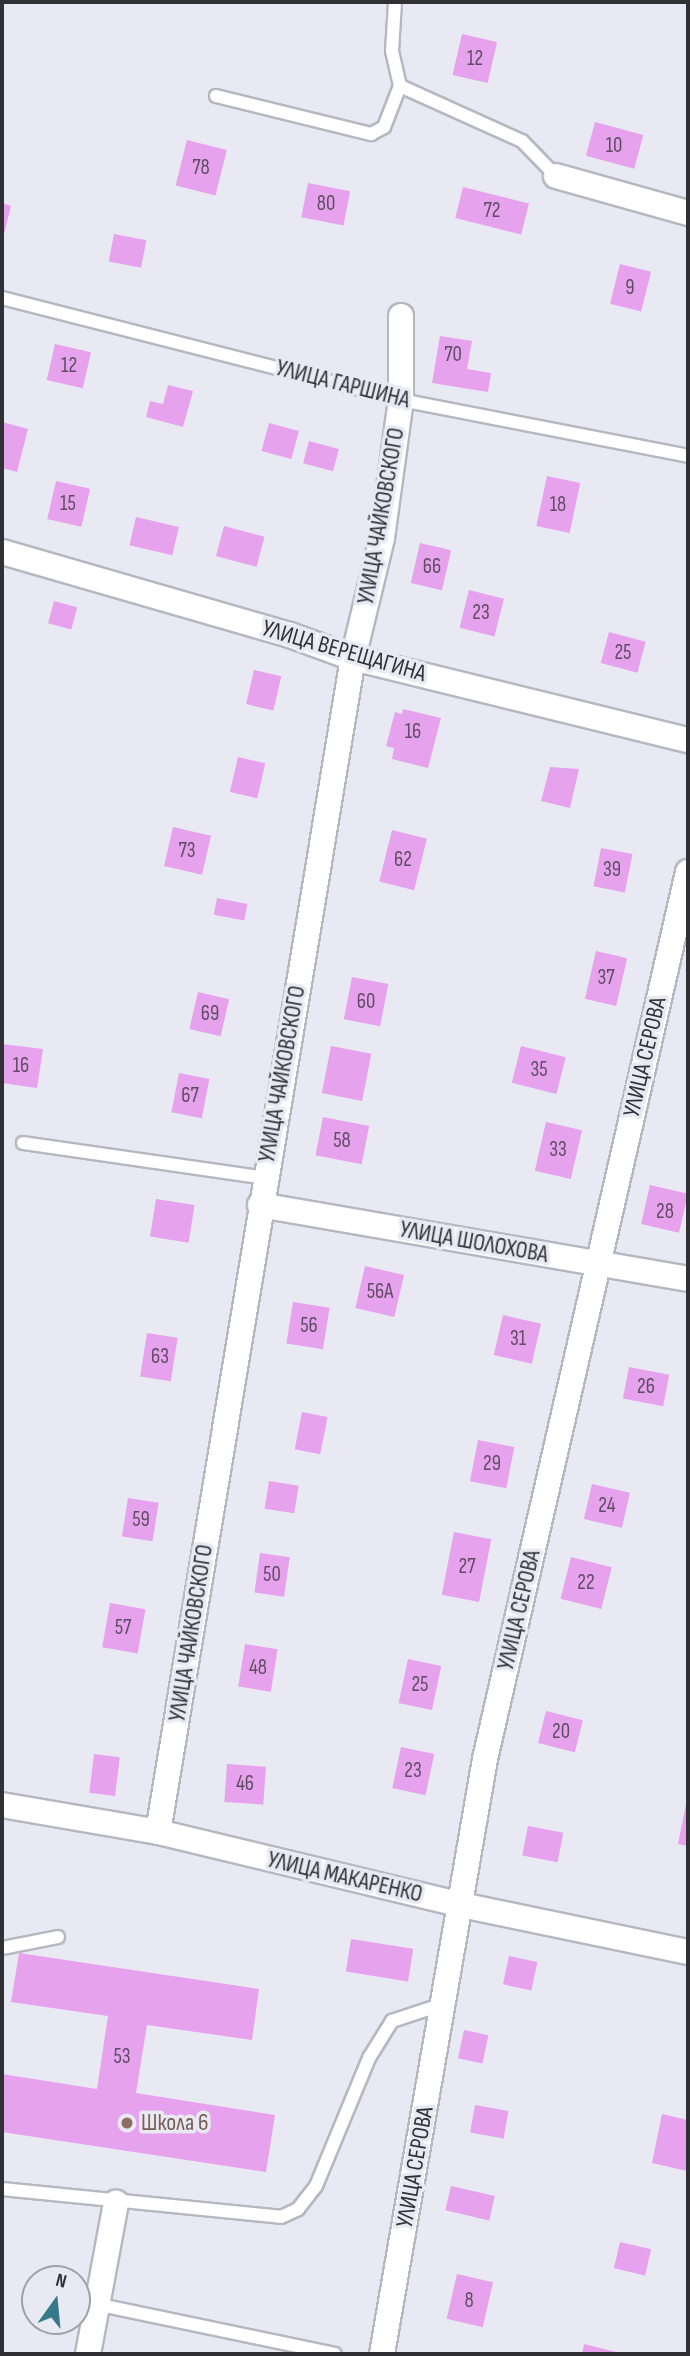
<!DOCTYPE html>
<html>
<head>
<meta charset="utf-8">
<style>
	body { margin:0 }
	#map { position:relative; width:690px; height:2356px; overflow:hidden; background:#e9e9f4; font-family:"Sofia Sans Condensed",sans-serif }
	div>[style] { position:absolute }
	.building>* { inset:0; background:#e6a2ec; transform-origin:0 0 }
	.roads { filter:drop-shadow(2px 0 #b7b7c2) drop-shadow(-2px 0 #b7b7c2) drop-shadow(0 2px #b7b7c2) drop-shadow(0 -2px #b7b7c2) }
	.service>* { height:12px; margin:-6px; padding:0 6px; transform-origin:6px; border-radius:6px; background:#fff }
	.minor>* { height:24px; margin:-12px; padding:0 12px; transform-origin:12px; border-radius:12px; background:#fff }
	.dots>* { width:19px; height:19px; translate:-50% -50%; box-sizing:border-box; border:4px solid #e9e9f4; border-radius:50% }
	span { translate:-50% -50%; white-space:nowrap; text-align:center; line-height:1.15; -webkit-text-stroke:7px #e9e9f4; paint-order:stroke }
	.number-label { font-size:21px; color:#5e4d63 }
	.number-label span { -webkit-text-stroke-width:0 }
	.street-label { font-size:24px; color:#313135 }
	.education-label { font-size:24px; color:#785e54 }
	.left { translate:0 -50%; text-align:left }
	.frame { position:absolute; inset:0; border:4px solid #313135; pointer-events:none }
	.north { position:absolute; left:21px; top:2265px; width:70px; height:70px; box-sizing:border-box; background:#e9e9f4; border:2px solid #9f9fa8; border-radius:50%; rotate:15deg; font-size:19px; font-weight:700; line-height:28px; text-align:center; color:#313135 }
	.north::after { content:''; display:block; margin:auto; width:24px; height:32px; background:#367989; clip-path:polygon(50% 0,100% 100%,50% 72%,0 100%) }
</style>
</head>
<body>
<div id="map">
	<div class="building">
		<div style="left:462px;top:34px;width:36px;height:42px;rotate:13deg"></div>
		<div style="left:595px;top:122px;width:50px;height:35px;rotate:15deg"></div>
		<div style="left:187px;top:140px;width:41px;height:47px;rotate:14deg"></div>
		<div style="left:308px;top:183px;width:43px;height:35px;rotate:11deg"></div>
		<div style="left:463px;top:187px;width:68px;height:32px;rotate:14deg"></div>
		<div style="clip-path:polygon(2px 203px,11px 206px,3px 238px,2px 238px)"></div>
		<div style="left:114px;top:234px;width:33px;height:28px;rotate:11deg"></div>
		<div style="left:620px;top:264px;width:32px;height:41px;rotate:14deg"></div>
		<div style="clip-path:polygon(440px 336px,472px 341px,467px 369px,491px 373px,488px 392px,432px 383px)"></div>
		<div style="left:55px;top:344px;width:37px;height:37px;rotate:13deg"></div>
		<div style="clip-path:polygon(168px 385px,193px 391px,183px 427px,146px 417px,150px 401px,163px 404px)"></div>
		<div style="clip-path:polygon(2px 422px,28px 429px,17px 472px,2px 468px)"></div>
		<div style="left:269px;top:423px;width:31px;height:29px;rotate:15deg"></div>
		<div style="left:309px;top:441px;width:31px;height:23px;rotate:15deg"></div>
		<div style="left:547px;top:476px;width:34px;height:51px;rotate:12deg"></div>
		<div style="left:56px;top:481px;width:35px;height:39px;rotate:13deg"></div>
		<div style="left:136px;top:517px;width:44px;height:29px;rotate:13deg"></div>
		<div style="left:224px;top:526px;width:42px;height:31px;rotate:15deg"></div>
		<div style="left:420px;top:543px;width:32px;height:41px;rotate:13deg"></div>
		<div style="left:469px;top:590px;width:36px;height:39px;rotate:14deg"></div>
		<div style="left:54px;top:601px;width:24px;height:23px;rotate:15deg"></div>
		<div style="left:609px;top:632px;width:38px;height:32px;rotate:15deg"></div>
		<div style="left:254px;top:670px;width:28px;height:35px;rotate:13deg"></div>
		<div style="clip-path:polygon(403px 709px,441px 718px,428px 768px,392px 759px,394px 748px,386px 746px,395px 712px,402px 714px)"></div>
		<div style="left:238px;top:757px;width:28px;height:36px;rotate:13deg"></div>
		<div style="clip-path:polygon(550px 767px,579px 769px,570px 808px,541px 801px)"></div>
		<div style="left:173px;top:827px;width:39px;height:40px;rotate:13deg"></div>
		<div style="left:392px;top:830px;width:36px;height:53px;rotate:14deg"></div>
		<div style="left:601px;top:848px;width:32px;height:39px;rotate:11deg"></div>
		<div style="left:217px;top:898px;width:31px;height:17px;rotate:11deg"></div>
		<div style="left:596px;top:951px;width:32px;height:49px;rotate:13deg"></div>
		<div style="left:352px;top:977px;width:37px;height:43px;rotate:11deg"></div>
		<div style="left:198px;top:992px;width:32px;height:38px;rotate:13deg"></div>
		<div style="clip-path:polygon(2px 1044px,43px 1049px,37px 1088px,2px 1083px)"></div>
		<div style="left:331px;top:1046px;width:41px;height:48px;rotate:11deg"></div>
		<div style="left:521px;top:1046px;width:46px;height:38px;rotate:14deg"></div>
		<div style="left:179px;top:1073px;width:31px;height:40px;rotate:11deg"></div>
		<div style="left:323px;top:1117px;width:47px;height:39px;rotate:11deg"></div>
		<div style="left:546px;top:1122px;width:37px;height:50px;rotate:13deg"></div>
		<div style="left:650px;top:1185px;width:39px;height:40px;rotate:13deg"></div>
		<div style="left:156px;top:1199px;width:39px;height:38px;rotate:9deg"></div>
		<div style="left:365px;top:1266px;width:40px;height:43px;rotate:13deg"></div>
		<div style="left:293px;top:1302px;width:37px;height:42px;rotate:9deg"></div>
		<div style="left:503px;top:1315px;width:39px;height:41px;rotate:13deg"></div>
		<div style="left:147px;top:1333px;width:31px;height:44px;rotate:9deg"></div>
		<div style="left:629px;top:1367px;width:41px;height:32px;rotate:11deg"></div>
		<div style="left:302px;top:1412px;width:26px;height:38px;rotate:11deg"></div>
		<div style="left:478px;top:1440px;width:37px;height:42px;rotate:11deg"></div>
		<div style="left:269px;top:1481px;width:30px;height:28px;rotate:9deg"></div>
		<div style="left:592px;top:1484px;width:39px;height:36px;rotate:13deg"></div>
		<div style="left:128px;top:1498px;width:31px;height:39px;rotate:9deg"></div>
		<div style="left:454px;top:1532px;width:38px;height:64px;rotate:11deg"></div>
		<div style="left:260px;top:1553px;width:30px;height:40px;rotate:8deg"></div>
		<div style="left:571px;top:1557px;width:42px;height:43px;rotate:14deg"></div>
		<div style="left:110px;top:1603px;width:36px;height:45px;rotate:10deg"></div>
		<div style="left:245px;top:1644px;width:33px;height:43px;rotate:9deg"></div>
		<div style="left:408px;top:1659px;width:34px;height:45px;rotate:12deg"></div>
		<div style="left:546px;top:1711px;width:38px;height:33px;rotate:14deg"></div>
		<div style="left:401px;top:1747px;width:34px;height:42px;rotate:12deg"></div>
		<div style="left:94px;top:1754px;width:26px;height:39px;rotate:7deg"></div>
		<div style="left:227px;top:1764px;width:39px;height:38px;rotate:4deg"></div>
		<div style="clip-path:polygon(688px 1794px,688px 1846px,678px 1844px)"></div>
		<div style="left:528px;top:1826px;width:36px;height:30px;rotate:11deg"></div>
		<div style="left:351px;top:1939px;width:63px;height:33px;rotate:9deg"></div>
		<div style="clip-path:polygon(19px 1953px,259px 1989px,252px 2040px,147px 2025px,136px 2093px,275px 2115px,266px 2172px,2px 2132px,2px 2074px,97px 2089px,108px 2016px,11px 2002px)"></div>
		<div style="left:509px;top:1956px;width:29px;height:29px;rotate:12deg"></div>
		<div style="left:464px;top:2030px;width:25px;height:29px;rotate:12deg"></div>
		<div style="left:475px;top:2105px;width:34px;height:28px;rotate:10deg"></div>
		<div style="clip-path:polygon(662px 2114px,688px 2120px,687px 2171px,652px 2163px)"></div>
		<div style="left:451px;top:2186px;width:45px;height:25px;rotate:13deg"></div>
		<div style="left:620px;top:2242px;width:32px;height:27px;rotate:13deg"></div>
		<div style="left:457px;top:2274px;width:37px;height:46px;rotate:13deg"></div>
		<div style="clip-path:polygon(584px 2344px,620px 2353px,620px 2354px,582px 2354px)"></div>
	</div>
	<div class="roads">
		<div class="service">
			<div style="left:395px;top:2px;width:49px;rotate:93.5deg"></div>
			<div style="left:392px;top:51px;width:36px;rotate:77deg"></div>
			<div style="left:400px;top:86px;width:134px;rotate:24.3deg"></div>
			<div style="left:522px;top:141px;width:49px;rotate:45.8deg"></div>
			<div style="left:216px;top:96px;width:160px;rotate:13.8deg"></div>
			<div style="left:371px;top:134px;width:15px;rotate:-28deg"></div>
			<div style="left:384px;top:127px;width:44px;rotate:-68.7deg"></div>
			<div style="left:2px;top:298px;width:412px;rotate:14.3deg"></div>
			<div style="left:401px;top:400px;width:292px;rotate:11deg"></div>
			<div style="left:23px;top:1143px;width:245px;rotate:8.2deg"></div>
			<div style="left:2px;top:1948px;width:57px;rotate:-11.1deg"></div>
			<div style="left:2px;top:2189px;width:280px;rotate:5.7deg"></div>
			<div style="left:281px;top:2217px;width:19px;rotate:-25deg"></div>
			<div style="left:298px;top:2209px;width:29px;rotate:-52deg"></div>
			<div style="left:316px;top:2186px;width:139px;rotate:-67.5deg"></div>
			<div style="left:369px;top:2058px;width:44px;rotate:-58.1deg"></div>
			<div style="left:392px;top:2021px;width:54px;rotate:-18.4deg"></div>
			<div style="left:96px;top:2304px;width:244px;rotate:11.8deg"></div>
		</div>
		<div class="minor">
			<div style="left:556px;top:176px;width:137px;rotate:15.7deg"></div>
			<div style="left:2px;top:552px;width:300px;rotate:16.1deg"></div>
			<div style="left:290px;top:635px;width:67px;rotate:20.1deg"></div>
			<div style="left:353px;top:658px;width:345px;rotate:13.8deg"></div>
			<div style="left:260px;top:1205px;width:434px;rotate:9.8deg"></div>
			<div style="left:2px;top:1805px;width:158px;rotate:9.8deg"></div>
			<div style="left:158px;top:1832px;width:312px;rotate:13.5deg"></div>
			<div style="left:461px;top:1905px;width:232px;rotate:11.7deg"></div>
			<div style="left:158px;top:1832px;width:1190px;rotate:-80.57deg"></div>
			<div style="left:353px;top:658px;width:123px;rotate:-76.4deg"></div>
			<div style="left:382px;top:538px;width:139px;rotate:-82.2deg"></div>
			<div style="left:401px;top:400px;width:84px;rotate:-90deg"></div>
			<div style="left:88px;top:2354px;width:154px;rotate:-79.5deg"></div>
			<div style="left:382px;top:2354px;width:604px;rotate:-80.18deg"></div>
			<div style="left:485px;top:1759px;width:910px;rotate:-77.11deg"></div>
		</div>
	</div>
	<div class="dots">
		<div style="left:127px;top:2123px;background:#8d6e63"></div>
	</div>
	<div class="number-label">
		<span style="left:475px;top:59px">12</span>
		<span style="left:614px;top:146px">10</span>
		<span style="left:201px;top:168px">78</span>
		<span style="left:326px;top:204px">80</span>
		<span style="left:492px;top:211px">72</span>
		<span style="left:630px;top:288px">9</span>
		<span style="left:453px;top:355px">70</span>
		<span style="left:69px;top:366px">12</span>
		<span style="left:68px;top:504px">15</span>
		<span style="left:558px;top:505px">18</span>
		<span style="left:432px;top:567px">66</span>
		<span style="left:481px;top:613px">23</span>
		<span style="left:623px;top:653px">25</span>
		<span style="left:413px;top:732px">16</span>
		<span style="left:187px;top:851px">73</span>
		<span style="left:403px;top:860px">62</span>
		<span style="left:612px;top:870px">39</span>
		<span style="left:606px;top:978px">37</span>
		<span style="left:366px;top:1002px">60</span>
		<span style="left:210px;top:1014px">69</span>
		<span style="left:21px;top:1066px">16</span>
		<span style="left:539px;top:1070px">35</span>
		<span style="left:190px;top:1096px">67</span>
		<span style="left:342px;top:1141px">58</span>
		<span style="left:558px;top:1150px">33</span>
		<span style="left:665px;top:1212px">28</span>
		<span style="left:380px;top:1292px">56А</span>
		<span style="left:309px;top:1326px">56</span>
		<span style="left:518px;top:1339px">31</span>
		<span style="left:160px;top:1357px">63</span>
		<span style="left:646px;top:1387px">26</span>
		<span style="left:492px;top:1464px">29</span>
		<span style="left:607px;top:1506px">24</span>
		<span style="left:141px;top:1520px">59</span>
		<span style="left:467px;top:1567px">27</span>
		<span style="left:272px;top:1575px">50</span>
		<span style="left:586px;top:1583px">22</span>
		<span style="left:123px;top:1628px">57</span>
		<span style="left:258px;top:1668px">48</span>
		<span style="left:420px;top:1685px">25</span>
		<span style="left:561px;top:1732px">20</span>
		<span style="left:413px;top:1771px">23</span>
		<span style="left:245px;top:1784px">46</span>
		<span style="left:122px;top:2057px">53</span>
		<span style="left:469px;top:2301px">8</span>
	</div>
	<div class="street-label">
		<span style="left:343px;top:384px;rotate:14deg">УЛИЦА ГАРШИНА</span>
		<span style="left:381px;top:516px;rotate:-80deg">УЛИЦА ЧАЙКОВСКОГО</span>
		<span style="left:344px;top:651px;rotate:16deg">УЛИЦА ВЕРЕЩАГИНА</span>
		<span style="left:645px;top:1057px;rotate:-77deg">УЛИЦА СЕРОВА</span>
		<span style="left:282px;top:1074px;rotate:-80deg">УЛИЦА ЧАЙКОВСКОГО</span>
		<span style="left:474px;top:1242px;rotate:10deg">УЛИЦА ШОЛОХОВА</span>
		<span style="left:519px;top:1610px;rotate:-77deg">УЛИЦА СЕРОВА</span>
		<span style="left:191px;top:1633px;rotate:-81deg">УЛИЦА ЧАЙКОВСКОГО</span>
		<span style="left:345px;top:1877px;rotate:13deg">УЛИЦА МАКАРЕНКО</span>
		<span style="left:415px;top:2167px;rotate:-80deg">УЛИЦА СЕРОВА</span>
	</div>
	<div class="education-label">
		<span class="left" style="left:141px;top:2123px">Школа 6</span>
	</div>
	<div class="frame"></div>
	<div class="north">N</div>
</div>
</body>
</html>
